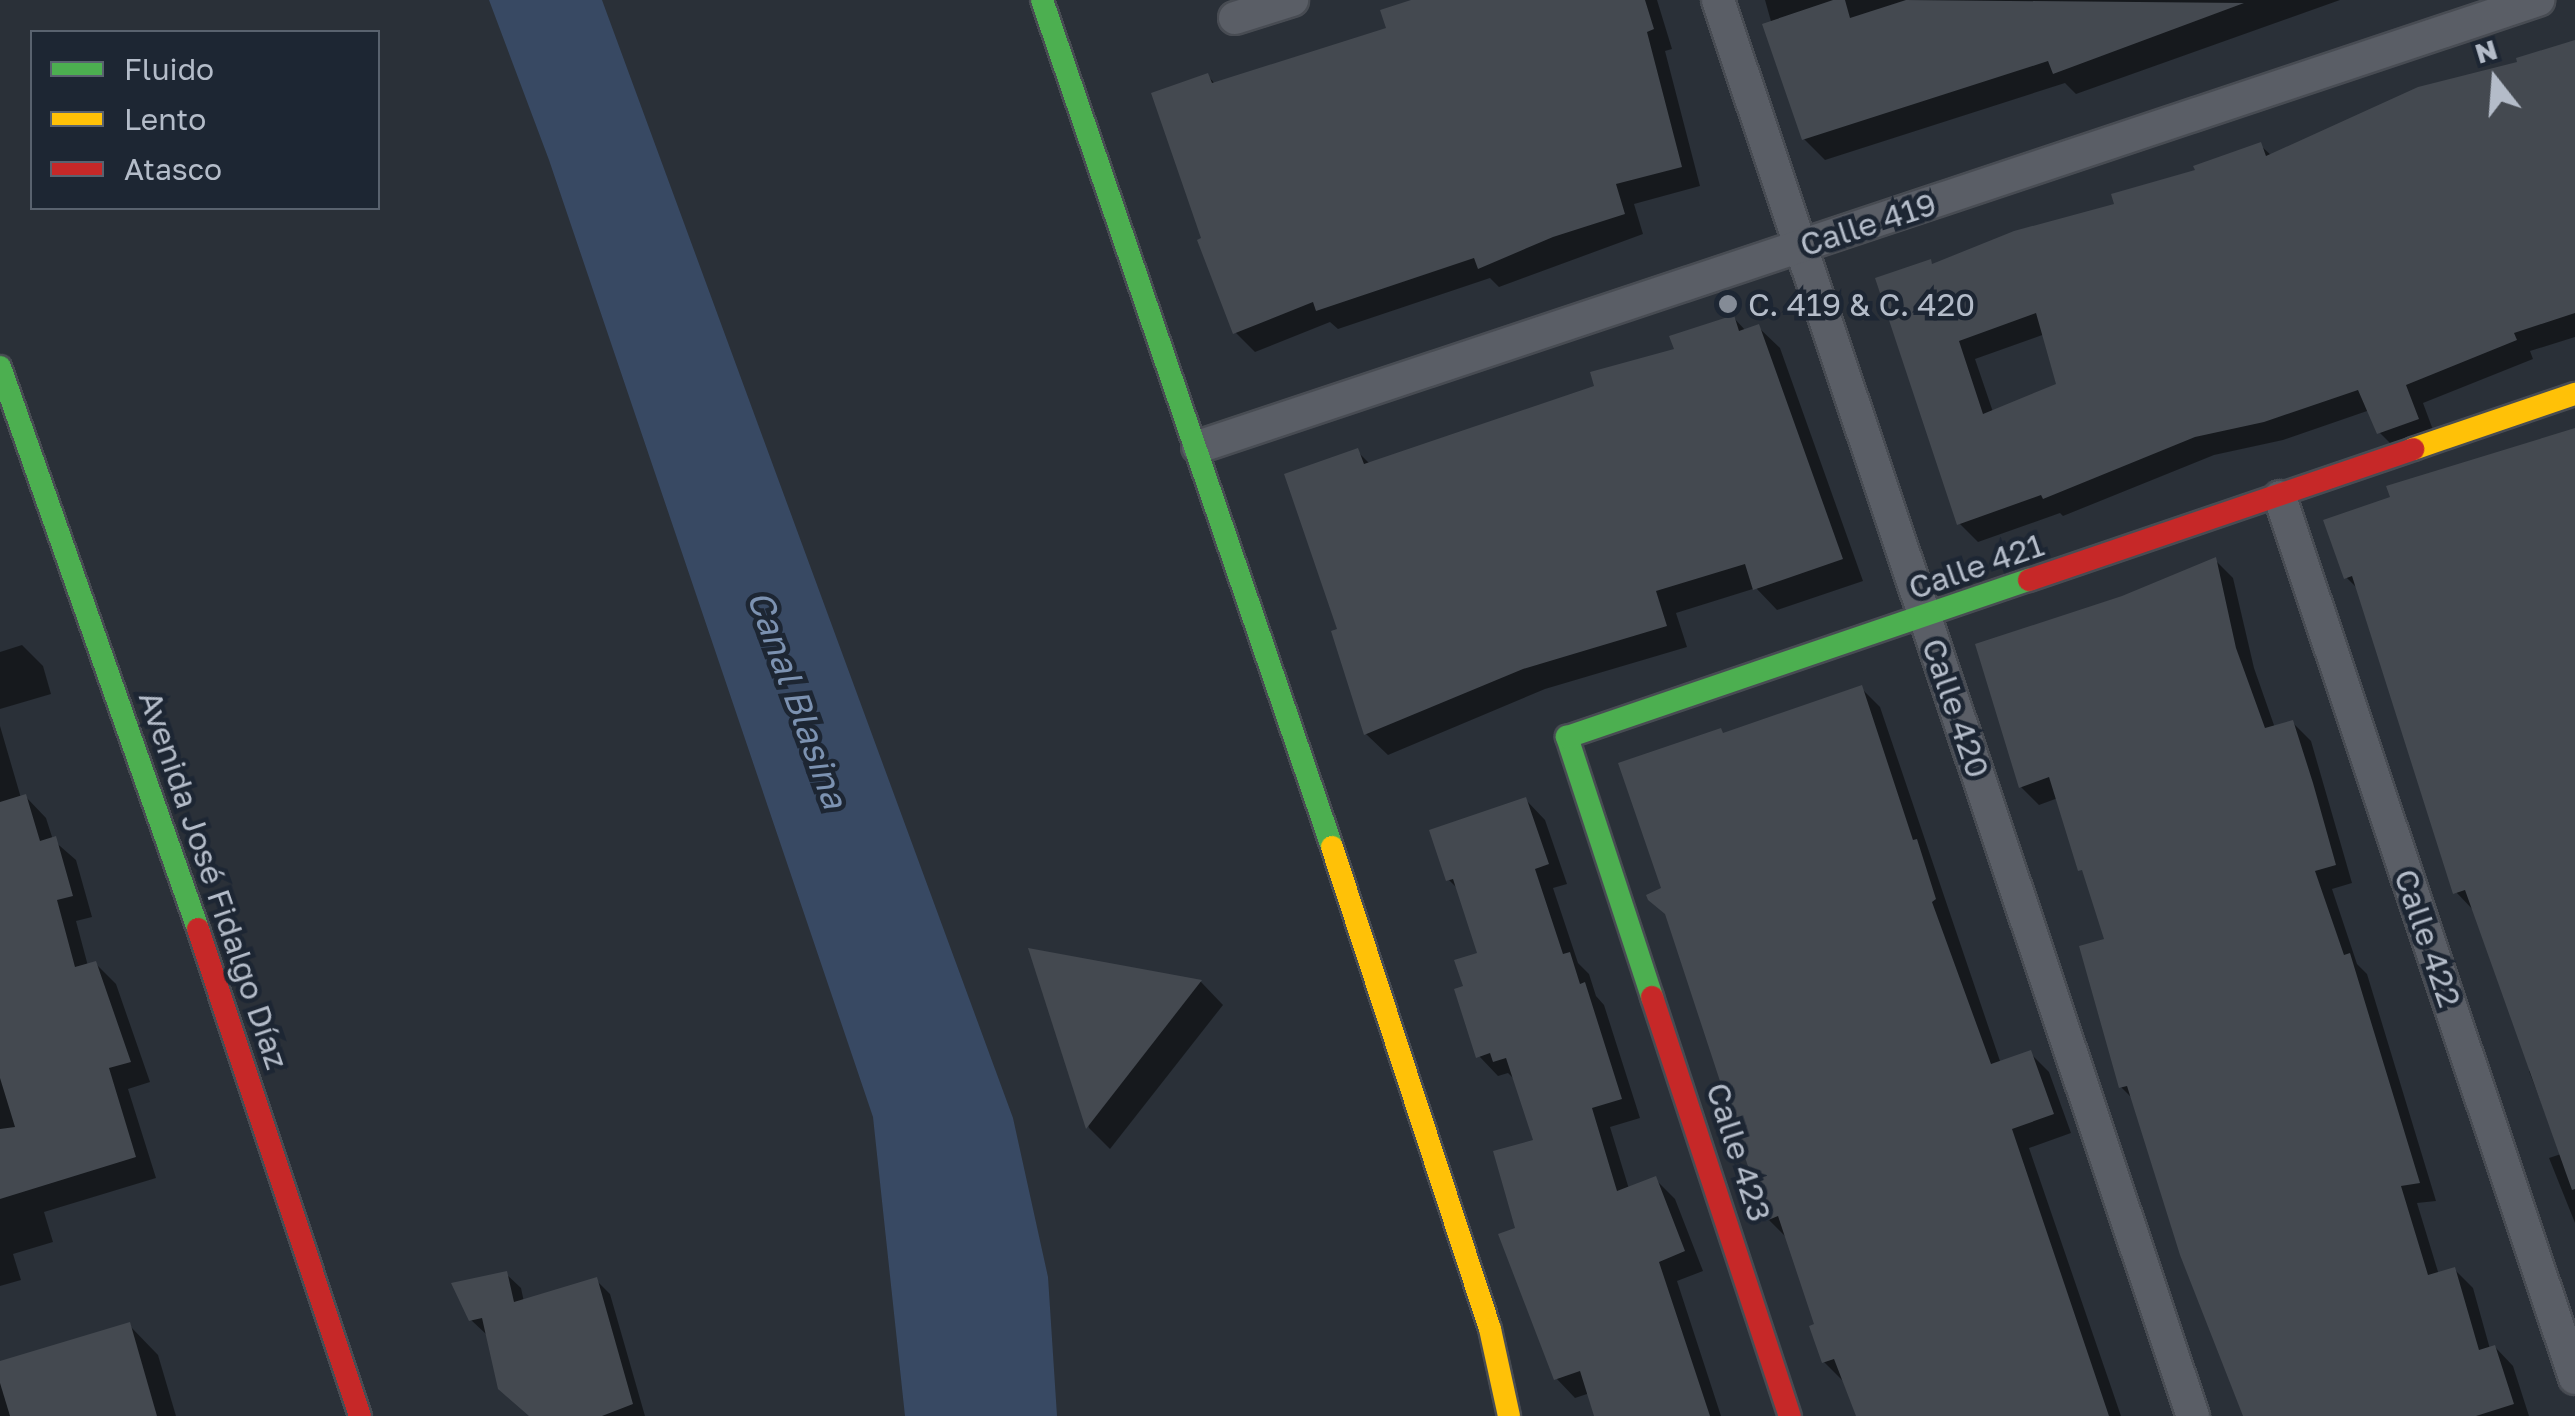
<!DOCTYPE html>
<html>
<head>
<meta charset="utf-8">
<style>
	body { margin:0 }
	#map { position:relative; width:2575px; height:1416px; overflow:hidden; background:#2a3038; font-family:"Golos Text",sans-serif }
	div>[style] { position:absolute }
	.water>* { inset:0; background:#384963 }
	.shadow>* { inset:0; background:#0007 }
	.building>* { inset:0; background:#444950 }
	.roads { filter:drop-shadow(2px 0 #484c53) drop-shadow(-2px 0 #484c53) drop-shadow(0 2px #484c53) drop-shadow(0 -2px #484c53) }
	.street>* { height:32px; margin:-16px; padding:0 16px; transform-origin:16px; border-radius:16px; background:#5a5e66 }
	.fast>* { height:22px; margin:-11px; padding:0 11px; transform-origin:11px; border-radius:11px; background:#4caf50 }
	.slow>* { height:22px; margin:-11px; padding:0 11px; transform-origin:11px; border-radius:11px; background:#ffc107 }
	.jam>* { height:22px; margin:-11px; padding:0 11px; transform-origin:11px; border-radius:11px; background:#c62828 }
	.dots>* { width:28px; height:28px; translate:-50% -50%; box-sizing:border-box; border:5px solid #1d2633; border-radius:50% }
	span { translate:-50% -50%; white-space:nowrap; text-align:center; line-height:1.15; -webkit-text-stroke:9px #1d2633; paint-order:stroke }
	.street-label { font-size:32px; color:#b4bcc9 }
	.poi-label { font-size:32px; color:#b4bcc9 }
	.left { translate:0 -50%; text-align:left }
	.water-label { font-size:35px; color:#7c92b1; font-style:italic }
	.legend { position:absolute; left:30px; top:30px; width:350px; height:180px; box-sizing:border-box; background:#1d2633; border:2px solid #59626f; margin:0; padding:12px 18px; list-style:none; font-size:30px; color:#b4bcc9 }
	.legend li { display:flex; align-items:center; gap:20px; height:50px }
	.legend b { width:50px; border:2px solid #59626f }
	.north { position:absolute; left:2445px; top:30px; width:100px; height:100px; -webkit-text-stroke:8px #1d2633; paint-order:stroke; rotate:343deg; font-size:28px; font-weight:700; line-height:40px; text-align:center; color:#b4bcc9 }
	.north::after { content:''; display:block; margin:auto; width:35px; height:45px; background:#b4bcc9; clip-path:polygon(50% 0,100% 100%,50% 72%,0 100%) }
</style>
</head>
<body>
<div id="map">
	<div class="water">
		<div style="clip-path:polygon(489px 0,602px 0,1013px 1118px,1048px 1277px,1057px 1416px,905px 1416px,873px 1117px,549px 160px)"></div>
	</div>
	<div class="shadow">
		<div style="clip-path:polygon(1420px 0,1657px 0,1672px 49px,1665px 51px,1700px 186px,1634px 204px,1643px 234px,1499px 287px,1490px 278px,1338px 329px,1330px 322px,1255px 352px,1235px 332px,1204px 240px,1208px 76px,1216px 85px,1390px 30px)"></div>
		<div style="clip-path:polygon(1765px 0,2340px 0,2076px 94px,2065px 83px,1825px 160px,1804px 139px)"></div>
		<div style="clip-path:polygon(evenodd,2575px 41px,2575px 337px,2530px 351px,2533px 359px,2423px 403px,2436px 438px,2398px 451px,2379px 432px,2370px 410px,2283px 440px,2214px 455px,2063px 516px,2060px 513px,1978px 542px,1960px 524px,1930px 262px,1934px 266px,2117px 206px,2260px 145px,2272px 156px,2575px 41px,2045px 334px,2059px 385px,1993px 412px,1975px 359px,2045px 334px)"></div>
		<div style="clip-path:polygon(1733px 317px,1746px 331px,1758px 327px,1780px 348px,1863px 581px,1777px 610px,1756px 588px,1676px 613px,1687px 647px,1545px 689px,1388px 755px,1366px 734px,1341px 631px,1357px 451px,1371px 465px,1597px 387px,1677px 351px)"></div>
		<div style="clip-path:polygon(2575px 430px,2575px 1223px,2549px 1158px,2561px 1154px,2529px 1071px,2534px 1069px,2476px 913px,2456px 892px,2360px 591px,2346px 577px)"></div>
		<div style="clip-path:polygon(2215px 560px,2233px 578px,2254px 668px,2275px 728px,2293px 723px,2311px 741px,2352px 883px,2332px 889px,2357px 964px,2367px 974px,2436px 1201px,2417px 1203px,2439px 1275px,2455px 1270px,2473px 1288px,2490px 1349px,2495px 1347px,2513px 1366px,2529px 1416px,2246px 1416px,2135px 1101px,2121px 1087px,2107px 941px,2058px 798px,2039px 805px,2021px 787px,2123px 599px)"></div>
		<div style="clip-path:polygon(22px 645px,43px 666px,51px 694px,0 709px,0 652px)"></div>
		<div style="clip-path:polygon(1861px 688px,1880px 707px,2001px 1064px,2030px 1053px,2049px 1072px,2071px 1133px,2029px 1148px,2121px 1416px,1857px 1416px,1843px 1381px,1824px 1362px,1817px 1326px,1787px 1238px,1768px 1219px,1664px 890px,1725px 735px)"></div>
		<div style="clip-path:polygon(0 726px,21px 798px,26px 797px,46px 818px,53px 840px,76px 860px,92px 917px,76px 921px,88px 966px,96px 964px,116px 984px,150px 1082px,128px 1089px,156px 1178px,44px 1212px,53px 1242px,13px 1254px,21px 1280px,0 1286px)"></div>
		<div style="clip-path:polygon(1526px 800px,1545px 820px,1567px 884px,1553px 888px,1578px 963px,1589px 974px,1596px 996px,1604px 1005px,1640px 1118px,1610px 1127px,1629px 1189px,1655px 1179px,1675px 1199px,1703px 1271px,1677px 1281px,1721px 1416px,1597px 1416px,1590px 1393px,1575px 1398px,1556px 1378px,1518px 1230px,1536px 1142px,1516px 1081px,1508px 1073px,1498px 1076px,1479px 1056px,1466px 987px,1480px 955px,1459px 890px,1449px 880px)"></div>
		<div style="clip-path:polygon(1031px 951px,1201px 982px,1223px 1005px,1110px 1149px,1089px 1128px)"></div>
		<div style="clip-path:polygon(506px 1274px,521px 1288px,524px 1302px,596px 1280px,610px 1294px,645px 1416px,533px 1416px,486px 1334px,471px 1320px)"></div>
		<div style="clip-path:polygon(129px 1325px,158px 1355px,176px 1416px,0 1416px,0 1363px)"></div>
	</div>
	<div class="building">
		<div style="clip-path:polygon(1411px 0,1645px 0,1654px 29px,1647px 32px,1682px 167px,1616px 184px,1625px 214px,1553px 237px,1478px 269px,1474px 258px,1316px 311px,1313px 302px,1233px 334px,1197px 240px,1201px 238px,1151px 93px,1208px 73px,1212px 83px,1386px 28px,1380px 10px)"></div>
		<div style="clip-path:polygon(1833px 0,1845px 0,1850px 18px,1906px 0,2244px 3px,2053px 74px,2048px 61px,1802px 140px,1762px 24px)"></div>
		<div style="clip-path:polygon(evenodd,2575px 40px,2575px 313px,2514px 333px,2517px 340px,2406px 385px,2419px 419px,2377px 434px,2358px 390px,2264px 422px,2195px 437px,2043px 499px,2041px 495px,1957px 525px,1875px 278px,1931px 259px,1932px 264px,2014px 231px,2114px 204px,2111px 194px,2195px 170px,2193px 166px,2261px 142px,2266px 156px,2418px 87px,2517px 62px,2516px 58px,2575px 40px,2036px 313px,2056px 384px,1983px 414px,1959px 341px,2036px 313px)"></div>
		<div style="clip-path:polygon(1734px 315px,1739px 331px,1759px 324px,1843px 559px,1753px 590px,1745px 564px,1656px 591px,1667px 626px,1523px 669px,1364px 735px,1331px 631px,1337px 629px,1284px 474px,1358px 448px,1364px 464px,1594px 386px,1590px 372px,1674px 349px,1669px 336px)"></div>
		<div style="clip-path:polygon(2575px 428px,2575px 1189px,2572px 1190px,2465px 890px,2453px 894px,2352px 576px,2344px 579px,2323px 520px,2390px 497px,2386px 486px)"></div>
		<div style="clip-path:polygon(2216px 557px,2236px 648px,2265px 728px,2293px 720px,2313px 783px,2336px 865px,2315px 871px,2344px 955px,2350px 953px,2420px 1183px,2401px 1186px,2428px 1275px,2455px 1267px,2479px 1350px,2495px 1345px,2514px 1404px,2476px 1416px,2243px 1416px,2180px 1255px,2127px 1086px,2119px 1088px,2079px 946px,2104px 939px,2082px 870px,2078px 871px,2049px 777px,2019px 788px,1975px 644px,2122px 596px)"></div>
		<div style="clip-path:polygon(1862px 685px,1913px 840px,1917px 839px,1936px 899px,1932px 902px,1991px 1064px,2031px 1050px,2054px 1114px,2012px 1129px,2109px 1416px,1856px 1416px,1834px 1359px,1822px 1363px,1809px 1326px,1814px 1324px,1778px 1216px,1766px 1221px,1665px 914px,1648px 900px,1646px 895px,1661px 888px,1618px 763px,1721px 728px,1723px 733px)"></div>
		<div style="clip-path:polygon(26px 794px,40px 841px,56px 836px,73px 896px,57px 900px,75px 967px,96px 961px,131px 1062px,109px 1068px,136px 1157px,0 1199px,0 1129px,15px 1127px,0 1078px,0 802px)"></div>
		<div style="clip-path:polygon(1526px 797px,1549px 864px,1535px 869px,1563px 954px,1570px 952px,1580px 984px,1585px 982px,1622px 1099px,1592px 1108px,1617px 1191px,1656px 1176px,1685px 1251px,1659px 1262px,1710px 1416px,1594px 1416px,1580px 1371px,1554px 1380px,1498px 1234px,1515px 1228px,1493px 1151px,1533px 1140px,1506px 1058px,1493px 1062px,1490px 1053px,1476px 1058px,1454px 989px,1463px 986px,1454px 960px,1477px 953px,1453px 879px,1446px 881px,1429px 830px)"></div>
		<div style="clip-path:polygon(1028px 948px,1202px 980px,1086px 1129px)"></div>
		<div style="clip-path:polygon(507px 1271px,514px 1302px,597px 1277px,633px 1404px,602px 1416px,529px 1416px,498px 1389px,482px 1318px,469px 1321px,451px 1283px)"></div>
		<div style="clip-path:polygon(130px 1322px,157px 1416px,10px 1416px,0 1383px,0 1361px)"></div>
	</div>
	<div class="roads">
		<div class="street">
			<div style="left:1718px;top:0;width:1494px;rotate:71.46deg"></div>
			<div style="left:1235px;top:18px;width:60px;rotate:-17.5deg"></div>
			<div style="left:1198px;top:447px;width:1413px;rotate:-18.45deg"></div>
			<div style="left:2280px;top:497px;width:929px;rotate:71.49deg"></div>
		</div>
		<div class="fast">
			<div style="left:1042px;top:0;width:895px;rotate:71.1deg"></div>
			<div style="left:0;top:367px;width:596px;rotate:70.59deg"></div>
			<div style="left:1652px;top:997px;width:274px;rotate:-108.1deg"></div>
			<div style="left:1567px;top:737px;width:488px;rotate:-18.8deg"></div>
		</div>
		<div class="slow">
			<div style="left:2413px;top:449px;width:171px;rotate:-18.8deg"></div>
			<div style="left:1332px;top:847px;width:507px;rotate:71.85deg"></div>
			<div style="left:1490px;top:1329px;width:89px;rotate:77.7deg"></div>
		</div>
		<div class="jam">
			<div style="left:2029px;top:580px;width:406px;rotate:-18.8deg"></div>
			<div style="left:198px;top:929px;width:513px;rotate:71.6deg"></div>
			<div style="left:1652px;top:997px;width:441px;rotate:71.8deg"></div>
		</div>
	</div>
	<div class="dots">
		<div style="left:1728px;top:304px;background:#848b96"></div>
	</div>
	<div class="street-label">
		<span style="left:1868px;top:224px;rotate:-18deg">Calle 419</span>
		<span style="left:1976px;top:566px;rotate:-19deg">Calle 421</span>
		<span style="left:1956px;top:708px;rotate:71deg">Calle 420</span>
		<span style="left:214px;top:880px;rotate:71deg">Avenida José Fidalgo Díaz</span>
		<span style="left:2428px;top:938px;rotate:71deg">Calle 422</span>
		<span style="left:1739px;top:1152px;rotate:72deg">Calle 423</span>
	</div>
	<div class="poi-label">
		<span class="left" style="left:1748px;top:304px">C. 419 &amp; C. 420</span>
	</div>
	<div class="water-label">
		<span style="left:798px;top:699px;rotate:70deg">Canal Blasina</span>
	</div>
	<ul class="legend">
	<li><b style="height:12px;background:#4caf50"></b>Fluido</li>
	<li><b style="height:12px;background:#ffc107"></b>Lento</li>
	<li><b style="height:12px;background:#c62828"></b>Atasco</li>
	</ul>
	<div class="north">N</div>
</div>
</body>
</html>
